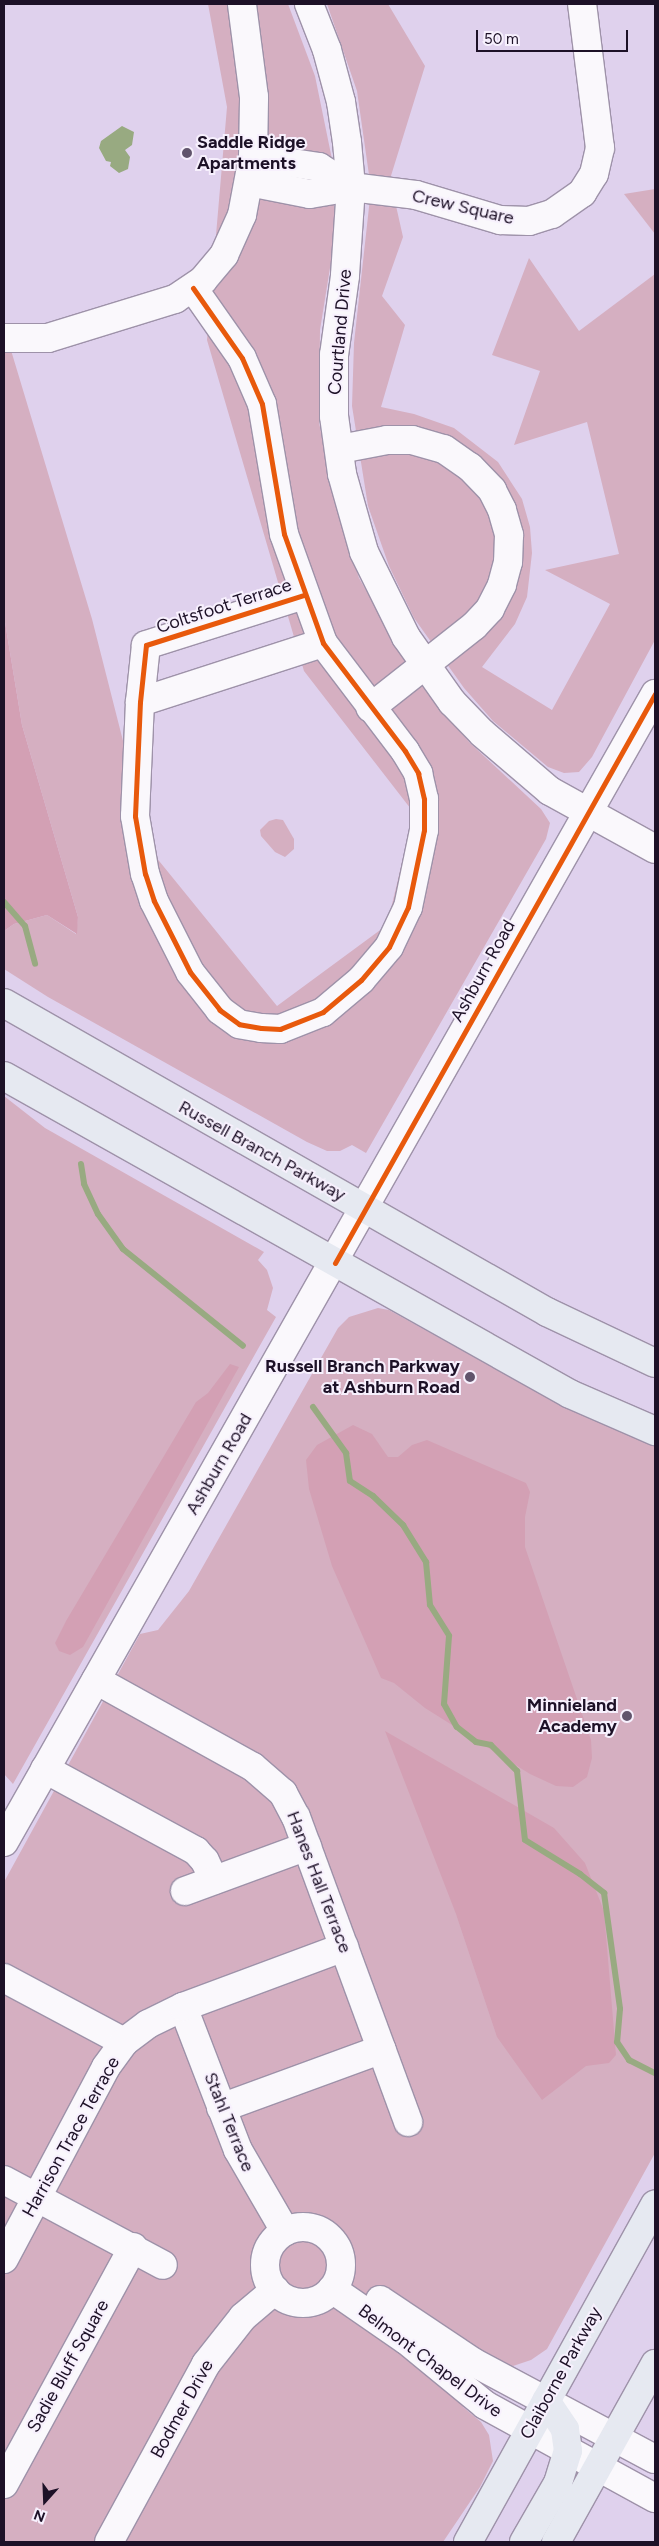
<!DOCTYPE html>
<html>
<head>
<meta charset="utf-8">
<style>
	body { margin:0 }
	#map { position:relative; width:659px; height:2546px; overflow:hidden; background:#dfd1ed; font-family:Figtree,sans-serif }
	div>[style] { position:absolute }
	.green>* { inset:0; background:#d5afc1 }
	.forest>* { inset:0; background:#d3a0b4 }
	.water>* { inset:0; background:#98aa81 }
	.stream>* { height:6px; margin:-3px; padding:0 3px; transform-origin:3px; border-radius:3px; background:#98aa81 }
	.roads { filter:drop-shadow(1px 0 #9e92a9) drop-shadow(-1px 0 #9e92a9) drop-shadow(0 1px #9e92a9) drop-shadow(0 -1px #9e92a9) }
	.minor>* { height:28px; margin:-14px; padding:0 14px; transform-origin:14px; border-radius:14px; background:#faf8fc }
	.minor>.ring { margin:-14px; padding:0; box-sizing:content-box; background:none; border:28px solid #faf8fc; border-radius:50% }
	.major>* { height:28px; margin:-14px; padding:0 14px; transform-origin:14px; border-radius:14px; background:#e6e9f1 }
	.cycleway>* { height:5px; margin:-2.5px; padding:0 2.5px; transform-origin:2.5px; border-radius:2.5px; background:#e8590c }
	.dots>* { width:14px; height:14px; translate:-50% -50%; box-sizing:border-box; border:2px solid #f7f0fd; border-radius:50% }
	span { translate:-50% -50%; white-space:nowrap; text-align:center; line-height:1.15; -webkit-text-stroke:4px #f7f0fd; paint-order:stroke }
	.poi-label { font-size:18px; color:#1d1127; font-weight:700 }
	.left { translate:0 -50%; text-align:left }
	.right { translate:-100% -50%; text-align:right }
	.street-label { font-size:18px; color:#1d1127 }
	.frame { position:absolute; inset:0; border:5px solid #1d1127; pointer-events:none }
	.north { position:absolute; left:20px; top:2476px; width:50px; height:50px; -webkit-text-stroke:4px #f7f0fd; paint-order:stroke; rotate:200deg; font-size:14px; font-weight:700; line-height:20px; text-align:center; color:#1d1127 }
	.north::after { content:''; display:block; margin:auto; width:18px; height:22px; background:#1d1127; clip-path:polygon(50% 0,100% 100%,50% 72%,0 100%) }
	.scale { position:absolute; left:476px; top:30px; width:152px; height:22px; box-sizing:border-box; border:2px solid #1d1127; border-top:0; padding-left:6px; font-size:15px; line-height:18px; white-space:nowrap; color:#1d1127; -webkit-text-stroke:4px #f7f0fd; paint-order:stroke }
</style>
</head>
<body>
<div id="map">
	<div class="green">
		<div style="clip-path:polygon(208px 4px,288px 4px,315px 76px,334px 169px,334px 243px,320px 330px,319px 422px,334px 501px,359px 578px,409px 665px,435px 703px,470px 743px,541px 809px,550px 823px,546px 839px,366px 1153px,352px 1145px,340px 1151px,327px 1151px,307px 1142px,48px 997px,4px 969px,4px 931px,14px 924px,47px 915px,76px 934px,78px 917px,22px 725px,4px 616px,4px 327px,92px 619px,151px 851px,277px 1006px,387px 925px,414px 813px,304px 671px,207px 340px,227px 107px)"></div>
		<div style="clip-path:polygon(327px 4px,388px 4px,425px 66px,390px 179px,403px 237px,382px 296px,405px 325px,381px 407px,414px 414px,454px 428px,498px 462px,522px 499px,530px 527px,532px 553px,527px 597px,515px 624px,482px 667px,552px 710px,610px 604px,545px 570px,619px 554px,587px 422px,514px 445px,540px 371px,492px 355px,529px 258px,579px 331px,655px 274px,655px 640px,592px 757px,579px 772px,564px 773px,548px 767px,493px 721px,464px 688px,414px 618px,389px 566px,368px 506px,352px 406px,354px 343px,371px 189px,357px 91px)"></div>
		<div style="clip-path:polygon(655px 189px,655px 234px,624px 194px)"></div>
		<div style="clip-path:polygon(276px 819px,283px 820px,294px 839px,294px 849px,285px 857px,275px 852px,261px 836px,260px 830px,269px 821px)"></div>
		<div style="clip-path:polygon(4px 1096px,45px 1128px,264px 1252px,258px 1260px,267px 1270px,273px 1288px,267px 1310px,276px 1317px,13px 1784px,4px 1774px)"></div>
		<div style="clip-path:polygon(378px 1308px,389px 1310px,532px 1389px,655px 1445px,655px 2153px,547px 2349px,531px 2360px,513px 2366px,485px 2361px,463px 2407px,481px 2422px,489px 2435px,493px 2461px,480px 2487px,443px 2542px,4px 2542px,4px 1882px,140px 1634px,158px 1630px,189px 1591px,338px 1328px,349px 1317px)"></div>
	</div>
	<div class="forest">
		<div style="clip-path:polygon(4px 616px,22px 725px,78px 917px,77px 934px,47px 915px,14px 924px,4px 931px)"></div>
		<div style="clip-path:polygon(230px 1364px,239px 1367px,83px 1647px,70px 1655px,59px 1651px,55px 1643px,66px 1621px,196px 1402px,208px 1393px)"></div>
		<div style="clip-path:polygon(353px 1425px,372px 1434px,388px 1457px,398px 1457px,412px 1445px,427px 1440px,526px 1483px,530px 1492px,525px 1517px,525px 1547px,591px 1740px,592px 1758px,587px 1777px,573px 1787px,556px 1786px,530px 1774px,425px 1708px,394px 1683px,381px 1678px,332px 1566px,309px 1489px,306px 1460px,317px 1445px)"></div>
		<div style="clip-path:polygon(385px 1731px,554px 1828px,585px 1863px,604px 1911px,616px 2055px,609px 2063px,586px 2066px,542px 2100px,497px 2037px,456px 1914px)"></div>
	</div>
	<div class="water">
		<div style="clip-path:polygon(122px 126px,134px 132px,132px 145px,125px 150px,130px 157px,128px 169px,119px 173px,110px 166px,111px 162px,106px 161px,99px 148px,101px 141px)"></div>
	</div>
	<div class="stream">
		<div style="left:4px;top:902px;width:32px;rotate:49deg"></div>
		<div style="left:25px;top:926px;width:39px;rotate:75deg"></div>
		<div style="left:81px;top:1164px;width:20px;rotate:81deg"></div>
		<div style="left:84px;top:1184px;width:33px;rotate:65deg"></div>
		<div style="left:98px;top:1214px;width:43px;rotate:54.5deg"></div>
		<div style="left:123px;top:1249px;width:154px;rotate:38.9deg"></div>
		<div style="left:313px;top:1407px;width:57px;rotate:54.3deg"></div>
		<div style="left:346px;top:1453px;width:28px;rotate:82deg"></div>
		<div style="left:350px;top:1481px;width:27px;rotate:33deg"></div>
		<div style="left:373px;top:1496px;width:42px;rotate:44deg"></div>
		<div style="left:403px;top:1525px;width:44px;rotate:58.1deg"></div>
		<div style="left:426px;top:1562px;width:43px;rotate:84.7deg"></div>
		<div style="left:430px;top:1605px;width:36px;rotate:58deg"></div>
		<div style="left:449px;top:1636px;width:68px;rotate:94.2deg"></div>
		<div style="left:444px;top:1704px;width:26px;rotate:61deg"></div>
		<div style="left:457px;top:1727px;width:24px;rotate:38deg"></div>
		<div style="left:476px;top:1742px;width:15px;rotate:11deg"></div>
		<div style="left:491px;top:1745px;width:37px;rotate:45deg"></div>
		<div style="left:517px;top:1771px;width:69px;rotate:83.4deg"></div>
		<div style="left:525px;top:1840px;width:65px;rotate:31.7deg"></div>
		<div style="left:580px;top:1874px;width:31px;rotate:38deg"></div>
		<div style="left:604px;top:1893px;width:117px;rotate:82.1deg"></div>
		<div style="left:620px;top:2009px;width:33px;rotate:95deg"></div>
		<div style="left:617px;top:2042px;width:22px;rotate:56deg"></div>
		<div style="left:629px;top:2060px;width:29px;rotate:27deg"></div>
	</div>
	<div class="roads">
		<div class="minor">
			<div style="left:309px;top:4px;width:49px;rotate:68.6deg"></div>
			<div style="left:327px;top:50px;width:54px;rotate:74.9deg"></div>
			<div style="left:341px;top:102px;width:40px;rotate:81.5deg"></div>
			<div style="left:347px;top:142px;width:45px;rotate:84.9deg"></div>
			<div style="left:351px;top:187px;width:89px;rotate:93.9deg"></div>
			<div style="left:345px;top:276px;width:80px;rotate:97.9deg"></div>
			<div style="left:334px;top:355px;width:61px;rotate:90deg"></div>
			<div style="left:334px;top:416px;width:59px;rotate:82.1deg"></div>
			<div style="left:342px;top:474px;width:81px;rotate:74.2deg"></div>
			<div style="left:364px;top:552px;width:95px;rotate:63.7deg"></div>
			<div style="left:406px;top:637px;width:80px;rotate:54.7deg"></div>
			<div style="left:452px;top:702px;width:43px;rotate:45.9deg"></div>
			<div style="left:482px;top:733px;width:89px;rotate:40.5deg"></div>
			<div style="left:550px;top:791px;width:120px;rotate:28.9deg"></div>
			<div style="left:253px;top:157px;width:67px;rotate:8.6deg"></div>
			<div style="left:319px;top:167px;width:38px;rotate:32deg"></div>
			<div style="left:249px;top:182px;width:62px;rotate:11.1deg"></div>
			<div style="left:310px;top:194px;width:42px;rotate:-9.7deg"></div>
			<div style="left:351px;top:187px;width:65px;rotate:7deg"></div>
			<div style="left:416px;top:195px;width:88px;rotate:16.6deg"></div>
			<div style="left:500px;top:220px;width:29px;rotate:2deg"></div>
			<div style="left:529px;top:221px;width:24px;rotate:-17deg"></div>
			<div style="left:552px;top:214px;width:37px;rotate:-35deg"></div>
			<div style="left:582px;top:193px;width:22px;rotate:-58deg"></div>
			<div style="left:594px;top:174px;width:27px;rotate:-77deg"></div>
			<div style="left:600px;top:148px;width:145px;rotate:-97.1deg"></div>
			<div style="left:193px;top:288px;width:85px;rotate:55deg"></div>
			<div style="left:242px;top:358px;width:50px;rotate:66.5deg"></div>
			<div style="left:262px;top:404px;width:132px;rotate:80.4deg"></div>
			<div style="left:284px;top:534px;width:116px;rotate:70.3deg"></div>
			<div style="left:323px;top:643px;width:136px;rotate:52.8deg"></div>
			<div style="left:405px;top:751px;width:26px;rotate:59deg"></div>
			<div style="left:418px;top:773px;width:27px;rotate:77deg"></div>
			<div style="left:424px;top:799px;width:31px;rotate:90deg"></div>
			<div style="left:424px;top:830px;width:79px;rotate:101.7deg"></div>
			<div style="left:408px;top:907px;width:44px;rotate:115.4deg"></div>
			<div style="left:389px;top:947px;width:43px;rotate:130.3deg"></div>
			<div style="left:361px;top:980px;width:50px;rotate:139.9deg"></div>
			<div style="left:323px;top:1012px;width:46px;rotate:158.4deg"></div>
			<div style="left:280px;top:1029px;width:19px;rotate:-177deg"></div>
			<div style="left:261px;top:1028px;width:22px;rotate:-170deg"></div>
			<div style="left:239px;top:1024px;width:24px;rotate:-144deg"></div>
			<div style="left:220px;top:1010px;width:48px;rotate:-128.3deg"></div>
			<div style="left:190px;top:972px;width:80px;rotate:-116.9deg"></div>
			<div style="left:154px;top:901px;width:28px;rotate:-108deg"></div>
			<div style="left:145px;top:874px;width:59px;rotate:-99.8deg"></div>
			<div style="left:135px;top:816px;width:114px;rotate:-87.5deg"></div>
			<div style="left:140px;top:702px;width:57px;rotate:-84deg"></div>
			<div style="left:146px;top:645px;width:166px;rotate:-17.6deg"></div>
			<div style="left:4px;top:338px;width:44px"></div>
			<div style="left:48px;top:338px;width:133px;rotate:-17.1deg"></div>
			<div style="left:175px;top:299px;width:34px;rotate:-34deg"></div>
			<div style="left:203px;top:280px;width:33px;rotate:-50deg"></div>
			<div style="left:224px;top:255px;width:44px;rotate:-65.8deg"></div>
			<div style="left:242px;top:215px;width:59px;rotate:-79.3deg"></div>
			<div style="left:253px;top:157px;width:60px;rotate:-89deg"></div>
			<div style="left:254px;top:97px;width:94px;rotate:-97.4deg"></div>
			<div style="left:340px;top:449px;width:48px;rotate:-10.8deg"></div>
			<div style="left:387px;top:440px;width:25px"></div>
			<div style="left:412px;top:440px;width:33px;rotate:16deg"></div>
			<div style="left:444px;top:449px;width:32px;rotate:35deg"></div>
			<div style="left:470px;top:467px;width:32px;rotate:46deg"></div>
			<div style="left:492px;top:490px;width:22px;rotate:63deg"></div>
			<div style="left:502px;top:510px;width:26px;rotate:74deg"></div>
			<div style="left:509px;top:535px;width:27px;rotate:92deg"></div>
			<div style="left:508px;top:562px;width:24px;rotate:105deg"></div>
			<div style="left:502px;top:585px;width:27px;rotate:117deg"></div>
			<div style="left:490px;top:609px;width:23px;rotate:133deg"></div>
			<div style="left:474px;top:626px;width:132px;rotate:141.7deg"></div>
			<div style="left:140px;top:702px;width:192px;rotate:-17.9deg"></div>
			<div style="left:96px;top:1680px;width:179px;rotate:29deg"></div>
			<div style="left:253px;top:1767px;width:40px;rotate:41deg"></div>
			<div style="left:283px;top:1793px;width:27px;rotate:62deg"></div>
			<div style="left:296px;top:1817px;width:325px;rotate:69.8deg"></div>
			<div style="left:45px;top:1769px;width:172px;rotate:28.5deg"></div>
			<div style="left:196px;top:1851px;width:13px;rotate:48deg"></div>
			<div style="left:205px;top:1861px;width:21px;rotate:65deg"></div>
			<div style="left:4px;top:1842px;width:1320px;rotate:-60.44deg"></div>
			<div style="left:185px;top:1891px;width:130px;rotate:-20.2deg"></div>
			<div style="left:4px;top:1978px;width:136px;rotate:28.1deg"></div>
			<div style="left:183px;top:2007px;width:153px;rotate:69deg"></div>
			<div style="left:238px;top:2150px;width:94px;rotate:59.9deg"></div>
			<div style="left:221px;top:2108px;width:171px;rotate:-20.1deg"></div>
			<div style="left:4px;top:2180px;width:180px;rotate:28.1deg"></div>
			<div class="ring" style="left:265px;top:2227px;width:48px;height:48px"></div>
			<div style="left:4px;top:2259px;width:217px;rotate:-62deg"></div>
			<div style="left:106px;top:2067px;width:31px;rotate:-54deg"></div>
			<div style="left:124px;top:2042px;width:30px;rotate:-37deg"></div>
			<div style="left:148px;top:2024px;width:39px;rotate:-26deg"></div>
			<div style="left:183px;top:2007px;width:172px;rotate:-20.4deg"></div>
			<div style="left:332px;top:2289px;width:90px;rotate:34.6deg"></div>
			<div style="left:406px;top:2340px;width:102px;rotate:39.4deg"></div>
			<div style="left:485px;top:2405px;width:194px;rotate:28.7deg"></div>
			<div style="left:380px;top:2300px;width:112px;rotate:33.7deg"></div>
			<div style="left:473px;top:2362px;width:206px;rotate:28.1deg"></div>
			<div style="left:4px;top:2484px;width:270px;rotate:-61.4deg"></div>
			<div style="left:109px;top:2542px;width:203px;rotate:-61.4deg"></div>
			<div style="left:206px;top:2364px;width:60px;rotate:-51.8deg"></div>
			<div style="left:243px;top:2317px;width:42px;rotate:-40.2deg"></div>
		</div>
		<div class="major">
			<div style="left:4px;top:1003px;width:625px;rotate:29.64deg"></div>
			<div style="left:547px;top:1312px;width:119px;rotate:25.3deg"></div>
			<div style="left:4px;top:1076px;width:649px;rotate:29.33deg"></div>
			<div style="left:570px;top:1394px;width:93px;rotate:23.5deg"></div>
			<div style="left:468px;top:2542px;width:386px;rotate:-61deg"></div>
			<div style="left:524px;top:2542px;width:68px;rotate:-60deg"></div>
			<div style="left:558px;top:2483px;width:34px;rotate:-73deg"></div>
			<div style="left:568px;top:2451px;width:22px;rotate:-98deg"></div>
			<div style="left:565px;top:2429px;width:34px;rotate:-124deg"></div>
			<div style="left:556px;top:2542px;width:204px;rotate:-60.9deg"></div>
		</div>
	</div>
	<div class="cycleway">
		<div style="left:193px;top:288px;width:85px;rotate:55deg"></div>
		<div style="left:242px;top:358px;width:50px;rotate:66.5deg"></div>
		<div style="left:262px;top:404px;width:132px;rotate:80.4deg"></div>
		<div style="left:284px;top:534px;width:116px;rotate:70.3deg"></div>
		<div style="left:323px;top:643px;width:136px;rotate:52.8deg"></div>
		<div style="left:405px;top:751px;width:26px;rotate:59deg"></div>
		<div style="left:418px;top:773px;width:27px;rotate:77deg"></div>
		<div style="left:424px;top:799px;width:31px;rotate:90deg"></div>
		<div style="left:424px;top:830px;width:79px;rotate:101.7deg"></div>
		<div style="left:408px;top:907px;width:44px;rotate:115.4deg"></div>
		<div style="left:389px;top:947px;width:43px;rotate:130.3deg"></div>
		<div style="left:361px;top:980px;width:50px;rotate:139.9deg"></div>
		<div style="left:323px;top:1012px;width:46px;rotate:158.4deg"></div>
		<div style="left:280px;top:1029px;width:19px;rotate:-177deg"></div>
		<div style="left:261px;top:1028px;width:22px;rotate:-170deg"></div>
		<div style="left:239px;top:1024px;width:24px;rotate:-144deg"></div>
		<div style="left:220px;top:1010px;width:48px;rotate:-128.3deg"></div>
		<div style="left:190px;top:972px;width:80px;rotate:-116.9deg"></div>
		<div style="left:154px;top:901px;width:28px;rotate:-108deg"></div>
		<div style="left:145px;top:874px;width:59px;rotate:-99.8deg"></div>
		<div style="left:135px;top:816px;width:114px;rotate:-87.5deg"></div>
		<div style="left:140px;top:702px;width:57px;rotate:-84deg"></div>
		<div style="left:146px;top:645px;width:166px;rotate:-17.6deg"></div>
		<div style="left:335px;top:1263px;width:653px;rotate:-60.65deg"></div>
	</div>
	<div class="dots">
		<div style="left:187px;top:153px;background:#61546c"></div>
		<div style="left:470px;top:1377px;background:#61546c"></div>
		<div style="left:627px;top:1716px;background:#61546c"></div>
	</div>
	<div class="poi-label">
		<span class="left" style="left:197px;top:153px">Saddle Ridge<br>Apartments</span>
		<span class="right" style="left:460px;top:1377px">Russell Branch Parkway<br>at Ashburn Road</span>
		<span class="right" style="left:617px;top:1716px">Minnieland<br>Academy</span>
	</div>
	<div class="street-label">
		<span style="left:463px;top:207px;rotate:13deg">Crew Square</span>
		<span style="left:340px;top:332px;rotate:-85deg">Courtland Drive</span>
		<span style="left:224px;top:606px;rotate:-18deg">Coltsfoot Terrace</span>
		<span style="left:483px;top:971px;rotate:-61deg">Ashburn Road</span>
		<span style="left:262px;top:1151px;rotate:29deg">Russell Branch Parkway</span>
		<span style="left:219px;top:1464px;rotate:-60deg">Ashburn Road</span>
		<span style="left:319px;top:1882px;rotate:69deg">Hanes Hall Terrace</span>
		<span style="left:229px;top:2122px;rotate:68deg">Stahl Terrace</span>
		<span style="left:71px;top:2137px;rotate:-61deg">Harrison Trace Terrace</span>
		<span style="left:430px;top:2361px;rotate:37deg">Belmont Chapel Drive</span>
		<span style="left:68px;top:2366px;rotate:-61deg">Sadie Bluff Square</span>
		<span style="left:561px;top:2373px;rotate:-61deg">Claiborne Parkway</span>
		<span style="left:182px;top:2409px;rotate:-61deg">Bodmer Drive</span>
	</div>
	<div class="frame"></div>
	<div class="north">N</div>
	<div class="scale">50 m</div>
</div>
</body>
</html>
